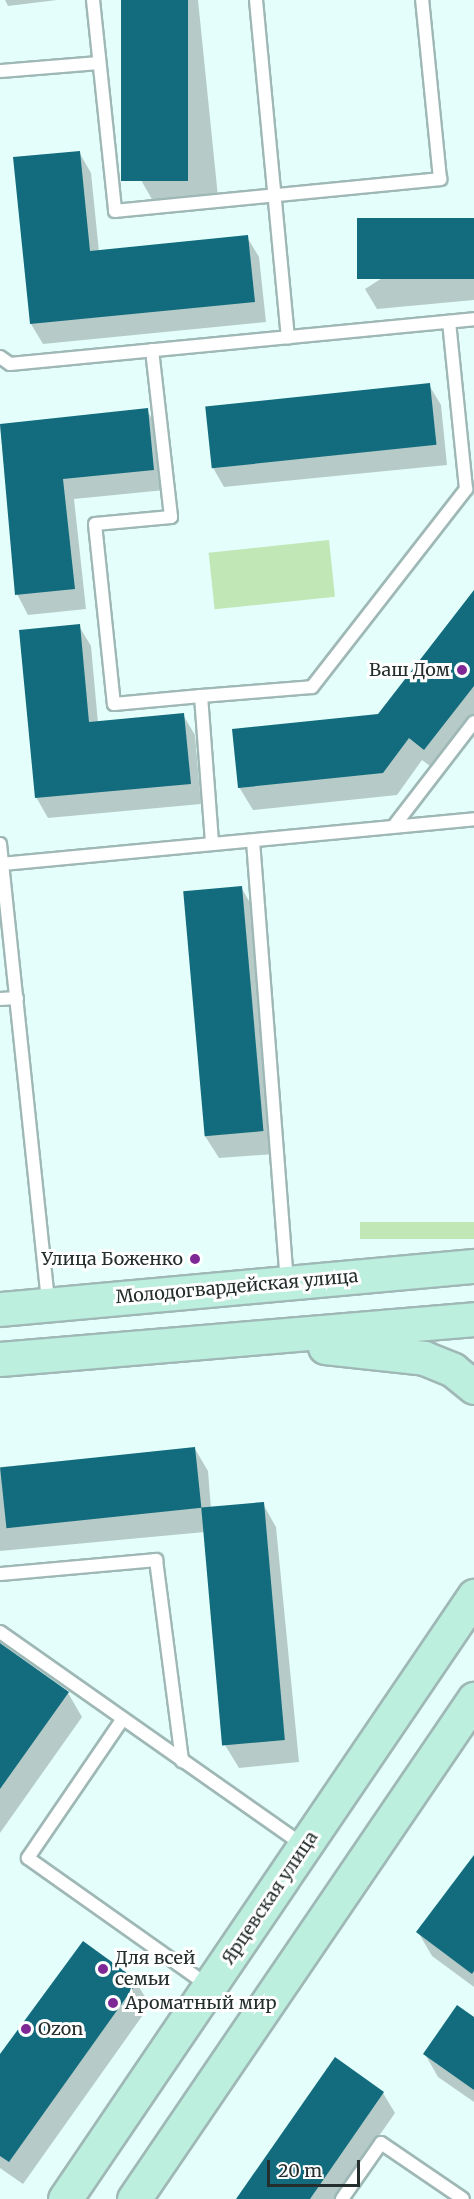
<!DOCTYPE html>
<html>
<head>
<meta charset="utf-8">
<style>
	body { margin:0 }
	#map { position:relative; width:474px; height:2199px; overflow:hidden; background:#e4fefb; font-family:Merriweather,serif }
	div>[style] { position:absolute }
	.green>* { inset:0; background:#c2e7b6; transform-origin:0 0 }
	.shadow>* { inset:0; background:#0003 }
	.building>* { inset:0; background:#136c7e; transform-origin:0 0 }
	.roads { filter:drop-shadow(2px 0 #9fb8b6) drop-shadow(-2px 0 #9fb8b6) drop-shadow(0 2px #9fb8b6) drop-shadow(0 -2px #9fb8b6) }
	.lane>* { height:12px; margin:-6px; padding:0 6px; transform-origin:6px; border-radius:6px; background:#fff }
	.secondary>* { height:33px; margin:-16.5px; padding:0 16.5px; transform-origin:16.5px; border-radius:16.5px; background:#bdefde }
	.dots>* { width:16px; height:16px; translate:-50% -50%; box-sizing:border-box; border:3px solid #fff; border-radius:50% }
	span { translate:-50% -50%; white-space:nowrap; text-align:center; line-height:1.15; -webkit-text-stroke:6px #fff; paint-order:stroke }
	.poi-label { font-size:18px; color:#242e2d }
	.right { translate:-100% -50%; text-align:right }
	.left { translate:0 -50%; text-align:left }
	.street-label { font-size:18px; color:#242e2d }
	.scale { position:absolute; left:267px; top:2160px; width:93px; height:27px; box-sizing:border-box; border:3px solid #242e2d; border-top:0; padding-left:8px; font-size:18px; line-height:21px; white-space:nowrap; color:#242e2d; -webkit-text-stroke:4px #fff; paint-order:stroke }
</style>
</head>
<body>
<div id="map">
	<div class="green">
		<div style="left:329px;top:540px;width:57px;height:121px;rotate:84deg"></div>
		<div style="left:474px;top:1222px;width:17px;height:114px;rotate:90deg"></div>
	</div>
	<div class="shadow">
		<div style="clip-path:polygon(5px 0,57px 0,8px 6px)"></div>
		<div style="clip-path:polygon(123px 0,198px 0,218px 197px,154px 203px,141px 180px)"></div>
		<div style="clip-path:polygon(79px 152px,91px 173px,99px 252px,247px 237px,259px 257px,266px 322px,43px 344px,31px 324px)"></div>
		<div style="clip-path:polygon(474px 219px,474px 300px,377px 309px,365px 289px)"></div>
		<div style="clip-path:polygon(429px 385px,441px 405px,447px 465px,224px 487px,212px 466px)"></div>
		<div style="clip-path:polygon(147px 410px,158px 430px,165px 490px,74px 499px,86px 609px,28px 615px,17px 594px,0 425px)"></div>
		<div style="clip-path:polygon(474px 593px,474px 724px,438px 772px,422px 760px,397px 795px,253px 810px,239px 787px,379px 716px)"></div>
		<div style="clip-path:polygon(79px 626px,91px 646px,98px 723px,183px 715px,195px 735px,201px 804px,48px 818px,36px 797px)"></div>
		<div style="clip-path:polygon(241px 887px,254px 910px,275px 1154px,219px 1158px,205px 1136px)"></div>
		<div style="clip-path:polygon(195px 1449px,208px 1471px,211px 1509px,263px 1504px,276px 1527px,299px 1762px,239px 1768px,225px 1745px,205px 1532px,0 1551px,0 1467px)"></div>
		<div style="clip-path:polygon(0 1645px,68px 1693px,82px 1717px,0 1833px)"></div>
		<div style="clip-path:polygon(474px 1857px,474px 1987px,432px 1956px,418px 1932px)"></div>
		<div style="clip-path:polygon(136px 1982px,150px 2005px,23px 2184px,0 2168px,0 2057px)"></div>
		<div style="clip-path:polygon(474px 2019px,474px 2102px,438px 2077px,425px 2054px)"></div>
		<div style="clip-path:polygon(383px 2093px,395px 2113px,335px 2199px,238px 2199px)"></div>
	</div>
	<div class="building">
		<div style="left:121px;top:0;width:67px;height:181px"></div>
		<div style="clip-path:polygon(80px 151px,90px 251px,248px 235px,255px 302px,30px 324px,13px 157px)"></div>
		<div style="left:474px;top:218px;width:61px;height:117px;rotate:90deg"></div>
		<div style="left:430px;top:383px;width:62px;height:226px;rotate:84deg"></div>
		<div style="clip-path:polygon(148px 408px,154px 470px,63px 479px,75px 589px,15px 595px,0 424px)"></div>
		<div style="clip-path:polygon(474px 590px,474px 686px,424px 750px,409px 738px,383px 773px,238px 788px,232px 729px,378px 714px)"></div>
		<div style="clip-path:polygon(80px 624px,89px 722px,184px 713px,191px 784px,35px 798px,19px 630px)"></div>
		<div style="left:242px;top:886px;width:246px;height:59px;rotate:85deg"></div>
		<div style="left:195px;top:1447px;width:61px;height:196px;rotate:84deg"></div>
		<div style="left:264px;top:1502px;width:239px;height:63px;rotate:85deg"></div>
		<div style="clip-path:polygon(0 1643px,69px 1692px,0 1789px)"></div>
		<div style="clip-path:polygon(474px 1855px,474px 1971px,472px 1974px,416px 1932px)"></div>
		<div style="clip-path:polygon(83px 1941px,138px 1981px,9px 2162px,0 2156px,0 2054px)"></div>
		<div style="clip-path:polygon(457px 2005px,474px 2017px,474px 2090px,423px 2054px)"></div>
		<div style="clip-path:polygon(335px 2057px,384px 2092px,310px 2199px,236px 2199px)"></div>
	</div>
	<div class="roads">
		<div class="lane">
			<div style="left:93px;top:0;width:212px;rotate:84deg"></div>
			<div style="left:115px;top:211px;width:327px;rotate:-5.6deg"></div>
			<div style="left:440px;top:179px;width:180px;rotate:-95.7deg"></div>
			<div style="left:256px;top:0;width:339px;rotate:84.6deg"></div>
			<div style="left:0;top:71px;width:99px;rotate:-4.6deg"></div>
			<div style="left:152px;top:350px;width:168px;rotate:83.5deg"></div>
			<div style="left:171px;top:517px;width:76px;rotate:174.7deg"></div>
			<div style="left:95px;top:524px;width:181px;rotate:84deg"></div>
			<div style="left:114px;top:704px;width:87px;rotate:-5.3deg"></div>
			<div style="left:201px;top:696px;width:148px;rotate:85.7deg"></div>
			<div style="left:0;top:357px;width:12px;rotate:35deg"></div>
			<div style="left:10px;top:364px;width:466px;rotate:-5.5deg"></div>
			<div style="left:201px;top:696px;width:111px;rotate:-4.6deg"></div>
			<div style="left:312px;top:687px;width:251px;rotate:-52.1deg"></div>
			<div style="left:466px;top:489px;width:168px;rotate:-95.8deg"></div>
			<div style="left:394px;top:826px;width:131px;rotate:-52.4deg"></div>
			<div style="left:253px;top:841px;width:442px;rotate:85.6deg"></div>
			<div style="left:0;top:844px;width:462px;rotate:84deg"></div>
			<div style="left:2px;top:864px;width:474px;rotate:-5.4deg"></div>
			<div style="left:0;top:999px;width:17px;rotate:-3deg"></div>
			<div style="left:0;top:1574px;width:157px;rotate:-5.1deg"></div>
			<div style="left:156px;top:1560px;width:203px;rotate:82.6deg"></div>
			<div style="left:0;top:1632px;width:370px;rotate:35.1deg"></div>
			<div style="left:122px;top:1720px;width:167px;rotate:124.3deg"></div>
			<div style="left:28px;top:1858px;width:222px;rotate:35.3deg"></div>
			<div style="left:342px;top:2199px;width:68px;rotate:-55.1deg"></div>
			<div style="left:381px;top:2143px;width:99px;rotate:34.3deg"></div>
		</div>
		<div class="secondary">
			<div style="left:0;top:1309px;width:476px;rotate:-5.2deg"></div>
			<div style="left:325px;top:1347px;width:100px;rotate:6.3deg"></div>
			<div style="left:424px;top:1358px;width:31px;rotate:22deg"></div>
			<div style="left:453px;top:1370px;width:27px;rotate:39deg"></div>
			<div style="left:0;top:1359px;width:476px;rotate:-4.8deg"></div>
			<div style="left:65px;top:2199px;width:729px;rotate:-55.85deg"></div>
			<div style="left:134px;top:2199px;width:605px;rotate:-55.78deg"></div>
		</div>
	</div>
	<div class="dots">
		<div style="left:462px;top:670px;background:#7e2896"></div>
		<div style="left:195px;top:1259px;background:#7e2896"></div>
		<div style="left:103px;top:1969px;background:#7e2896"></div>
		<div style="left:113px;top:2003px;background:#7e2896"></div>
		<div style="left:26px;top:2029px;background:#7e2896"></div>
	</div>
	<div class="poi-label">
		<span class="right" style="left:450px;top:670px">Ваш Дом</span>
		<span class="right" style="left:183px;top:1259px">Улица Боженко</span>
		<span class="left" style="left:115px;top:1969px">Для всей<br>семьи</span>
		<span class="left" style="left:125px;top:2003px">Ароматный мир</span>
		<span class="left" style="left:38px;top:2029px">Ozon</span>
	</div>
	<div class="street-label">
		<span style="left:237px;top:1287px;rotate:-5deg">Молодогвардейская улица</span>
		<span style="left:270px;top:1898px;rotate:-56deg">Ярцевская улица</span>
	</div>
	<div class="scale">20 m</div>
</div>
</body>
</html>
